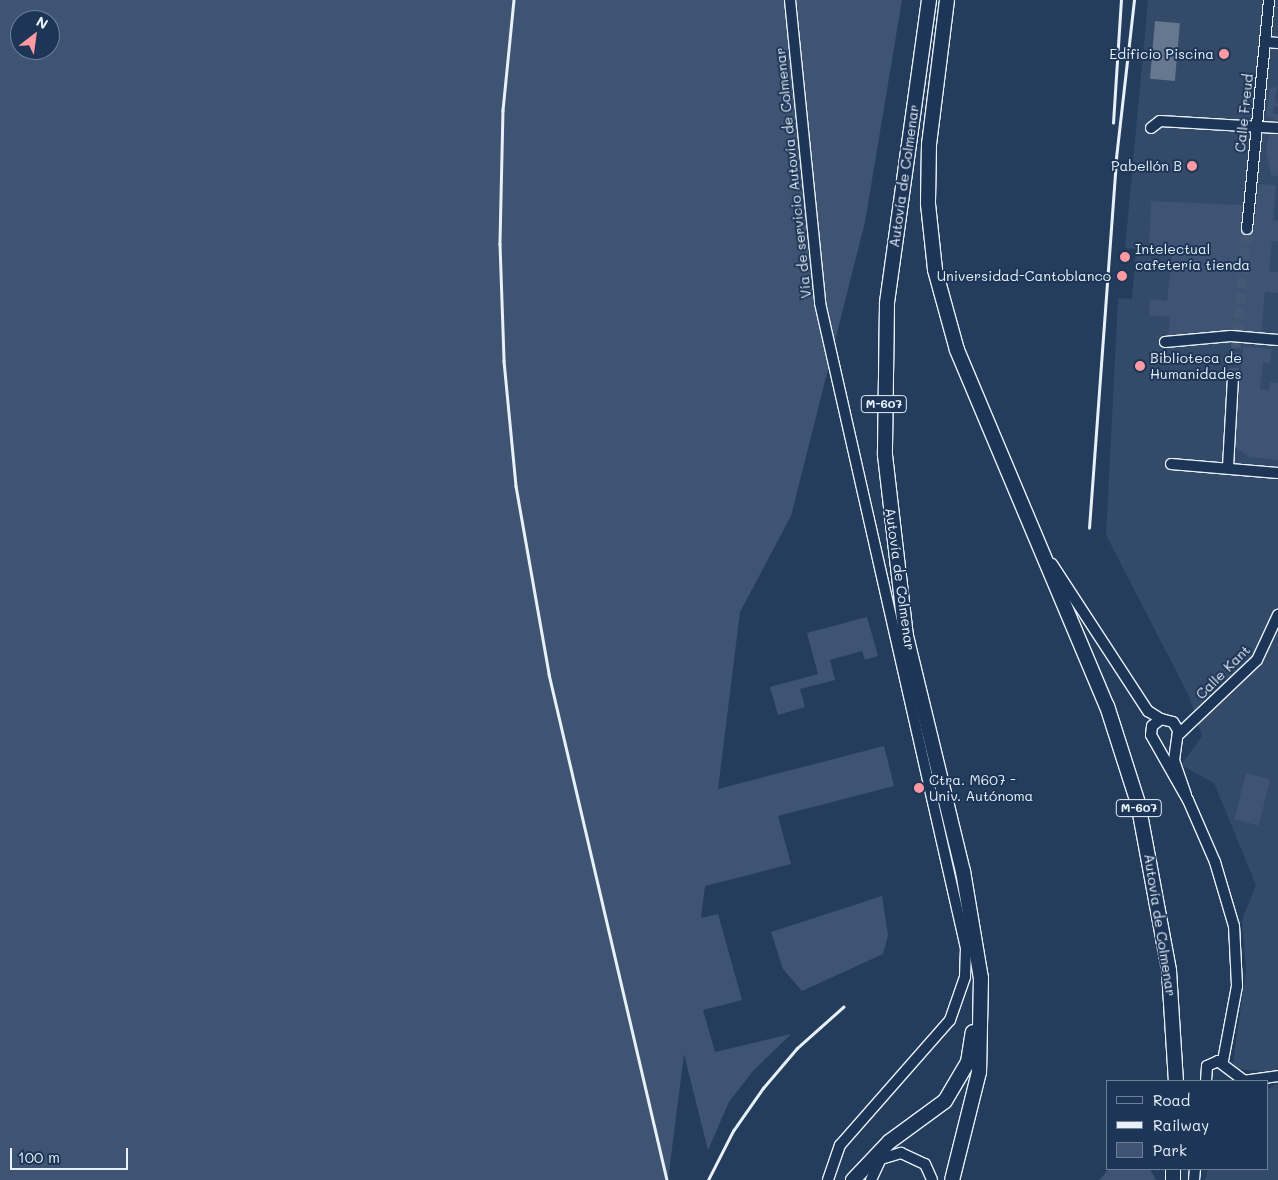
<!DOCTYPE html>
<html>
<head>
<meta charset="utf-8">
<style>
	body { margin:0 }
	#map { position:relative; width:1278px; height:1180px; overflow:hidden; background:#253d5d; font-family:Mali,sans-serif }
	div>[style] { position:absolute }
	.built>* { inset:0; background:#334a68 }
	.green>* { inset:0; background:#3e5472; transform-origin:0 0 }
	.water>* { inset:0; background:#657890; transform-origin:0 0 }
	.minor-tunnel>* { height:10px; margin-top:-5px; transform-origin:0; background:repeating-linear-gradient(90deg,#425874 0 10px,transparent 0 15px) }
	.roads { filter:drop-shadow(1px 0 #e8f1f8) drop-shadow(-1px 0 #e8f1f8) drop-shadow(0 1px #e8f1f8) drop-shadow(0 -1px #e8f1f8) }
	.minor>* { height:10px; margin:-5px; padding:0 5px; transform-origin:5px; border-radius:5px; background:#1d3557 }
	.highway>* { height:14px; margin:-7px; padding:0 7px; transform-origin:7px; border-radius:7px; background:#1d3557 }
	.rail>* { height:2.5px; margin:-1.25px; padding:0 1.25px; transform-origin:1.25px; border-radius:1.25px; background:#e8f1f8 }
	.dots>* { width:14px; height:14px; translate:-50% -50%; box-sizing:border-box; border:2px solid #1d3557; border-radius:50% }
	span { translate:-50% -50%; white-space:nowrap; text-align:center; line-height:1.15; -webkit-text-stroke:4px #1d3557; paint-order:stroke }
	.shield-label span { padding:1px 4px; background:#1d3557; border:1px solid; border-radius:4px; -webkit-text-stroke-width:0 }
	.shield-label { font-size:12px; color:#e8f1f8; font-weight:700 }
	.poi-label { font-size:14px; color:#e8f1f8 }
	.right { translate:-100% -50%; text-align:right }
	.left { translate:0 -50%; text-align:left }
	.street-label { font-size:14px; color:#e8f1f8 }
	.legend { position:absolute; left:1106px; top:1080px; width:162px; height:90px; box-sizing:border-box; background:#1d3557; border:1px solid #6e8097; margin:0; padding:6px 9px; list-style:none; font-size:15px; color:#e8f1f8 }
	.legend li { display:flex; align-items:center; gap:10px; height:25px }
	.legend b { width:25px; border:1px solid #6e8097 }
	.north { position:absolute; left:10px; top:10px; width:50px; height:50px; box-sizing:border-box; background:#1d3557; border:1px solid #6e8097; border-radius:50%; rotate:30deg; font-size:14px; font-weight:700; line-height:20px; text-align:center; color:#e8f1f8 }
	.north::after { content:''; display:block; margin:auto; width:18px; height:22px; background:#ff9aa2; clip-path:polygon(50% 0,100% 100%,50% 72%,0 100%) }
	.scale { position:absolute; left:10px; top:1148px; width:118px; height:22px; box-sizing:border-box; border:2px solid #e8f1f8; border-top:0; padding-left:6px; font-size:15px; line-height:18px; white-space:nowrap; color:#e8f1f8; -webkit-text-stroke:4px #1d3557; paint-order:stroke }
</style>
</head>
<body>
<div id="map">
	<div class="built">
		<div style="clip-path:polygon(1148px 0,1278px 0,1278px 1073px,1237px 1069px,1233px 1064px,1246px 970px,1242px 920px,1256px 885px,1214px 783px,1181px 765px,1202px 736px,1189px 696px,1106px 535px,1118px 298px,1132px 299px,1136px 249px,1125px 248px)"></div>
		<div style="clip-path:polygon(1278px 1083px,1278px 1180px,1205px 1180px,1208px 1169px,1267px 1169px,1267px 1090px)"></div>
	</div>
	<div class="green">
		<div style="clip-path:polygon(evenodd,0 0,902px 0,865px 222px,791px 516px,740px 612px,718px 789px,884px 746px,894px 786px,778px 816px,791px 864px,705px 886px,701px 918px,718px 914px,742px 1000px,703px 1010px,715px 1052px,791px 1034px,753px 1071px,729px 1102px,708px 1150px,684px 1054px,668px 1180px,0 1180px,0 0,20px 20px,50px 20px,50px 50px,20px 50px,20px 20px)"></div>
		<div style="clip-path:polygon(1278px 86px,1274px 97px,1278px 106px,1274px 106px,1273px 113px,1278px 114px,1278px 121px,1266px 117px,1270px 89px)"></div>
		<div style="clip-path:polygon(1270px 131px,1278px 132px,1278px 176px,1271px 175px,1266px 151px)"></div>
		<div style="clip-path:polygon(1259px 184px,1276px 185px,1273px 220px,1278px 221px,1278px 241px,1272px 241px,1269px 271px,1278px 272px,1278px 293px,1265px 292px,1261px 333px,1226px 330px,1224px 344px,1168px 338px,1170px 317px,1149px 315px,1150px 299px,1167px 301px,1172px 255px,1149px 250px,1151px 201px,1243px 205px,1242px 230px,1253px 233px)"></div>
		<div style="clip-path:polygon(1243px 347px,1272px 349px,1270px 363px,1263px 362px,1260px 389px,1269px 390px,1270px 382px,1278px 383px,1278px 460px,1249px 457px,1234px 446px)"></div>
		<div style="clip-path:polygon(867px 617px,878px 656px,865px 660px,862px 651px,830px 660px,835px 680px,800px 689px,805px 707px,778px 715px,770px 687px,818px 674px,807px 633px)"></div>
		<div style="left:1246px;top:773px;width:25px;height:48px;rotate:14deg"></div>
		<div style="clip-path:polygon(882px 896px,888px 935px,883px 954px,802px 991px,783px 969px,771px 932px)"></div>
		<div style="clip-path:polygon(1109px 1169px,1150px 1169px,1156px 1180px,1099px 1180px)"></div>
	</div>
	<div class="water">
		<div style="left:1155px;top:21px;width:25px;height:58px;rotate:5deg"></div>
	</div>
	<div class="minor-tunnel">
		<div style="left:1233px;top:378px;width:150px;rotate:-84.6deg"></div>
	</div>
	<div class="roads">
		<div class="minor">
			<div style="left:790px;top:0;width:304px;rotate:84.3deg"></div>
			<div style="left:820px;top:303px;width:661px;rotate:77.25deg"></div>
			<div style="left:966px;top:948px;width:29px;rotate:92deg"></div>
			<div style="left:965px;top:977px;width:46px;rotate:109.2deg"></div>
			<div style="left:950px;top:1020px;width:167px;rotate:131.3deg"></div>
			<div style="left:840px;top:1145px;width:37px;rotate:109deg"></div>
			<div style="left:1266px;top:42px;width:12px;rotate:5deg"></div>
			<div style="left:1151px;top:128px;width:11px;rotate:-38deg"></div>
			<div style="left:1160px;top:121px;width:118px;rotate:3.4deg"></div>
			<div style="left:1247px;top:229px;width:230px;rotate:-84.5deg"></div>
			<div style="left:1165px;top:342px;width:66px;rotate:-5.2deg"></div>
			<div style="left:1231px;top:336px;width:47px;rotate:4.9deg"></div>
			<div style="left:1171px;top:464px;width:107px;rotate:4.8deg"></div>
			<div style="left:1228px;top:467px;width:89px;rotate:-86.8deg"></div>
			<div style="left:1052px;top:564px;width:176px;rotate:56.9deg"></div>
			<div style="left:1148px;top:711px;width:15px;rotate:32deg"></div>
			<div style="left:1178px;top:735px;width:109px;rotate:-43.5deg"></div>
			<div style="left:1257px;top:660px;width:50px;rotate:-65deg"></div>
			<div style="left:1186px;top:795px;width:37px;rotate:-109deg"></div>
			<div style="left:1174px;top:760px;width:30px;rotate:-82deg"></div>
			<div style="left:1178px;top:730px;width:9px;rotate:-122deg"></div>
			<div style="left:1173px;top:722px;width:12px;rotate:-166deg"></div>
			<div style="left:1161px;top:719px;width:11px;rotate:142deg"></div>
			<div style="left:1152px;top:726px;width:9px;rotate:96deg"></div>
			<div style="left:1151px;top:735px;width:75px;rotate:60.4deg"></div>
			<div style="left:1188px;top:800px;width:68px;rotate:66.5deg"></div>
			<div style="left:1215px;top:862px;width:67px;rotate:73.5deg"></div>
			<div style="left:1234px;top:926px;width:60px;rotate:87.1deg"></div>
			<div style="left:1237px;top:986px;width:76px;rotate:100.6deg"></div>
			<div style="left:1206px;top:1081px;width:15px;rotate:-86deg"></div>
			<div style="left:1207px;top:1066px;width:12px;rotate:-24deg"></div>
			<div style="left:1218px;top:1061px;width:34px;rotate:37deg"></div>
			<div style="left:1243px;top:1081px;width:35px;rotate:-8deg"></div>
			<div style="left:871px;top:1180px;width:23px;rotate:-65deg"></div>
			<div style="left:881px;top:1159px;width:21px;rotate:-17deg"></div>
			<div style="left:901px;top:1153px;width:26px;rotate:25deg"></div>
			<div style="left:925px;top:1164px;width:17px;rotate:66deg"></div>
			<div style="left:1194px;top:1180px;width:11px;rotate:-85deg"></div>
		</div>
		<div class="highway">
			<div style="left:929px;top:0;width:307px;rotate:97.9deg"></div>
			<div style="left:887px;top:304px;width:151px;rotate:90.8deg"></div>
			<div style="left:885px;top:455px;width:182px;rotate:83.4deg"></div>
			<div style="left:906px;top:636px;width:242px;rotate:76.4deg"></div>
			<div style="left:963px;top:871px;width:109px;rotate:80.5deg"></div>
			<div style="left:981px;top:978px;width:94px;rotate:91.2deg"></div>
			<div style="left:979px;top:1072px;width:111px;rotate:104deg"></div>
			<div style="left:947px;top:0;width:145px;rotate:97.1deg"></div>
			<div style="left:929px;top:144px;width:60px;rotate:91deg"></div>
			<div style="left:928px;top:204px;width:66px;rotate:83.9deg"></div>
			<div style="left:935px;top:270px;width:83px;rotate:74.6deg"></div>
			<div style="left:957px;top:350px;width:386px;rotate:67.2deg"></div>
			<div style="left:1107px;top:706px;width:102px;rotate:72.3deg"></div>
			<div style="left:1138px;top:803px;width:171px;rotate:79.5deg"></div>
			<div style="left:1169px;top:971px;width:110px;rotate:86.4deg"></div>
			<div style="left:853px;top:1180px;width:52px;rotate:-46.5deg"></div>
			<div style="left:889px;top:1142px;width:69px;rotate:-36.2deg"></div>
			<div style="left:945px;top:1101px;width:45px;rotate:-59.5deg"></div>
			<div style="left:968px;top:1062px;width:30px;rotate:-81deg"></div>
			<div style="left:1173px;top:1180px;width:11px;rotate:-90deg"></div>
		</div>
	</div>
	<div class="rail">
		<div style="left:514px;top:0;width:111px;rotate:95.7deg"></div>
		<div style="left:503px;top:110px;width:134px;rotate:91.3deg"></div>
		<div style="left:500px;top:244px;width:117px;rotate:88deg"></div>
		<div style="left:504px;top:361px;width:126px;rotate:84.5deg"></div>
		<div style="left:516px;top:486px;width:191px;rotate:80deg"></div>
		<div style="left:549px;top:674px;width:520px;rotate:76.87deg"></div>
		<div style="left:1113px;top:123px;width:123px;rotate:-86.3deg"></div>
		<div style="left:1089px;top:528px;width:371px;rotate:-85.8deg"></div>
		<div style="left:1116px;top:158px;width:159px;rotate:-83.5deg"></div>
		<div style="left:708px;top:1180px;width:55px;rotate:-63deg"></div>
		<div style="left:733px;top:1131px;width:52px;rotate:-55.1deg"></div>
		<div style="left:763px;top:1088px;width:52px;rotate:-49.6deg"></div>
		<div style="left:797px;top:1048px;width:62px;rotate:-41.7deg"></div>
	</div>
	<div class="dots">
		<div style="left:1224px;top:54px;background:#ff9aa2"></div>
		<div style="left:1192px;top:166px;background:#ff9aa2"></div>
		<div style="left:1125px;top:257px;background:#ff9aa2"></div>
		<div style="left:1122px;top:276px;background:#ff9aa2"></div>
		<div style="left:1140px;top:366px;background:#ff9aa2"></div>
		<div style="left:919px;top:788px;background:#ff9aa2"></div>
	</div>
	<div class="shield-label">
		<span style="left:884px;top:404px">M-607</span>
		<span style="left:1139px;top:808px">M-607</span>
	</div>
	<div class="poi-label">
		<span class="right" style="left:1214px;top:54px">Edificio Piscina</span>
		<span class="right" style="left:1182px;top:166px">Pabellón B</span>
		<span class="left" style="left:1135px;top:257px">Intelectual<br>cafetería tienda</span>
		<span class="right" style="left:1111px;top:276px">Universidad-Cantoblanco</span>
		<span class="left" style="left:1150px;top:366px">Biblioteca de<br>Humanidades</span>
		<span class="left" style="left:929px;top:788px">Ctra. M607 -<br>Univ. Autónoma</span>
	</div>
	<div class="street-label">
		<span style="left:1244px;top:113px;rotate:-84deg">Calle Freud</span>
		<span style="left:793px;top:173px;rotate:-96deg">Vía de servicio Autovía de Colmenar</span>
		<span style="left:904px;top:176px;rotate:-82deg">Autovía de Colmenar</span>
		<span style="left:900px;top:579px;rotate:82deg">Autovía de Colmenar</span>
		<span style="left:1223px;top:672px;rotate:-45deg">Calle Kant</span>
		<span style="left:1160px;top:925px;rotate:81deg">Autovía de Colmenar</span>
	</div>
	<ul class="legend">
	<li><b style="height:6px;background:#1d3557"></b>Road</li>
	<li><b style="height:6px;background:#e8f1f8"></b>Railway</li>
	<li><b style="height:14px;background:#3e5472"></b>Park</li>
	</ul>
	<div class="north">N</div>
	<div class="scale">100 m</div>
</div>
</body>
</html>
